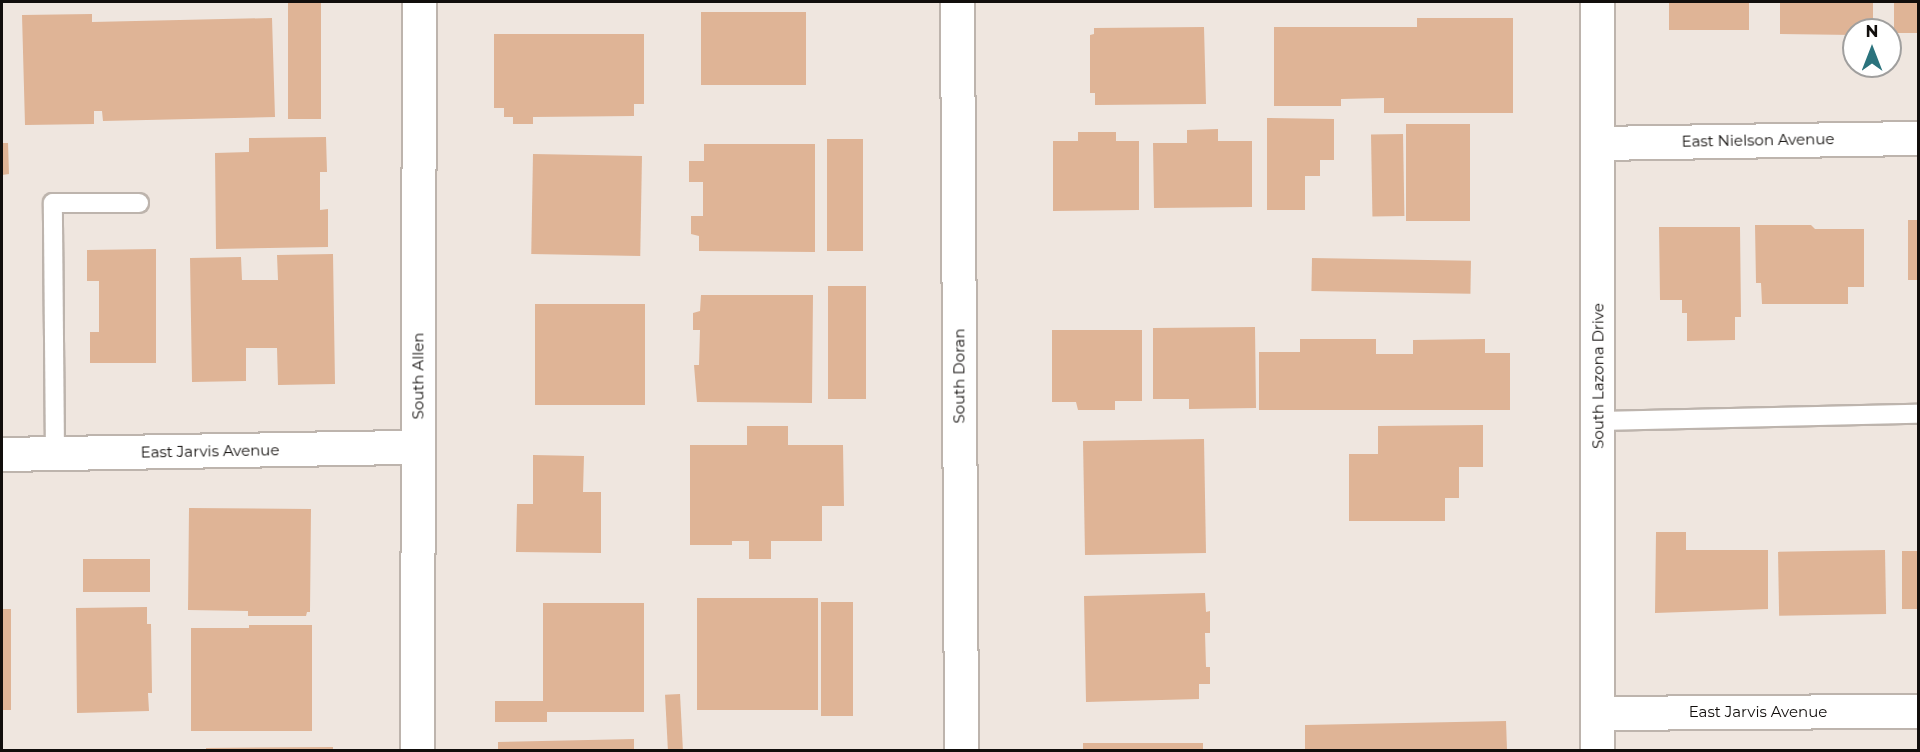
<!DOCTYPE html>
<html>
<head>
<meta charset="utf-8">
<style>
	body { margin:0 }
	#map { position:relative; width:1920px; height:752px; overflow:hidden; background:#efe6df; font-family:Montserrat,sans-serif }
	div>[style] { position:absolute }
	.building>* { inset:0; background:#dfb496; transform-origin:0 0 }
	.roads { filter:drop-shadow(2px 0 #bdb4ad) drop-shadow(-2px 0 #bdb4ad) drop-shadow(0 2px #bdb4ad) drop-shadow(0 -2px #bdb4ad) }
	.service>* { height:18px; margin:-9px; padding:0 9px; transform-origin:9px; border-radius:9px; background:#fff }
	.minor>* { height:33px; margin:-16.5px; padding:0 16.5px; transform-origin:16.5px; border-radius:16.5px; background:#fff }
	span { translate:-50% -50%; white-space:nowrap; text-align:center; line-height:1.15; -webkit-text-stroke:6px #fff; paint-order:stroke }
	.street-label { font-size:15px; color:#110e0c }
	.frame { position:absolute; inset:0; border:3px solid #110e0c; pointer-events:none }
	.north { position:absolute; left:1842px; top:18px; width:60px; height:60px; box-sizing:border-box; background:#fff; border:2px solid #a09f9e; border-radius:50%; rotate:0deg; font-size:16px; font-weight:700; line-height:24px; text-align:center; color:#110e0c }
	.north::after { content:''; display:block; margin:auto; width:21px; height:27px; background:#2b737d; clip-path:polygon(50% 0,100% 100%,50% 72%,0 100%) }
</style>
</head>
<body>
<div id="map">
	<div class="building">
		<div style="left:288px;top:2px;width:33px;height:117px"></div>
		<div style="left:1669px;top:2px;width:80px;height:28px"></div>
		<div style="clip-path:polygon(1780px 2px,1873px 2px,1873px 30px,1854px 30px,1854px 35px,1780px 34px)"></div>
		<div style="left:1894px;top:2px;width:24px;height:31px"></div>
		<div style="left:701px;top:12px;width:105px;height:73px"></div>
		<div style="clip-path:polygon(92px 14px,92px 22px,272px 18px,275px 117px,103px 121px,102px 111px,94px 111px,94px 124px,25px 125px,22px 15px)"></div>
		<div style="clip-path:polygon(1417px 18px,1513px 18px,1513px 113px,1384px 113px,1384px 98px,1341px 99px,1341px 106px,1274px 106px,1274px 27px,1417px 27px)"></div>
		<div style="clip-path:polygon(1204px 27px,1206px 104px,1095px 105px,1095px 93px,1090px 93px,1090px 35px,1094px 34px,1094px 28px)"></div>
		<div style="clip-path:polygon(494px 34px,644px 34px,644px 104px,634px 104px,634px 116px,533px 117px,533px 124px,513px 124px,513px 117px,504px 117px,504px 108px,494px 108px)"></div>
		<div style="clip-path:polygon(1267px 118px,1334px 119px,1334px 160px,1320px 160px,1320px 176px,1305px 176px,1305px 210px,1267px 210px)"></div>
		<div style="left:1406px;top:124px;width:64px;height:97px"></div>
		<div style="clip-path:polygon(1218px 129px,1218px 141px,1252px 141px,1252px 207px,1154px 208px,1153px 143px,1187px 143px,1187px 130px)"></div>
		<div style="clip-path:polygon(1078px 132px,1116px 132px,1116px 141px,1139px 141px,1139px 210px,1053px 211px,1053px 141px,1078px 141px)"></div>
		<div style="left:1403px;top:134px;width:82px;height:32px;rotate:89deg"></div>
		<div style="clip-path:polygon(326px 137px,327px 172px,320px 172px,320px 210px,328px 209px,328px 247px,216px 249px,215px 153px,249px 152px,249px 138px)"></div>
		<div style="left:827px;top:139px;width:36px;height:112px"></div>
		<div style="clip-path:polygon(2px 143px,8px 143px,9px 174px,2px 175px)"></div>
		<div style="clip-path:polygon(704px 144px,815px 144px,815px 252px,699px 251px,699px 236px,691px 234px,691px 216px,703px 216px,703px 182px,689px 182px,689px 161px,704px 161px)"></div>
		<div style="left:533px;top:154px;width:109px;height:100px;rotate:1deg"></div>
		<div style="left:1908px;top:220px;width:10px;height:60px"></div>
		<div style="clip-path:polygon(1755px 225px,1811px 225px,1815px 229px,1864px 229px,1864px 287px,1848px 287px,1848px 304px,1762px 304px,1761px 283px,1756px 283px)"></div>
		<div style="clip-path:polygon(1659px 227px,1740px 227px,1741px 317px,1735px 317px,1735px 340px,1687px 341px,1687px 313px,1682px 313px,1682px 300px,1660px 300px)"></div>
		<div style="clip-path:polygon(156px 249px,156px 363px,90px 363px,90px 332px,99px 332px,99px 281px,87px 281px,87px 250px)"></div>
		<div style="clip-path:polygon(333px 254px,335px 384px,278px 385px,277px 348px,246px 348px,246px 381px,192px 382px,190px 258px,241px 257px,242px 280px,278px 280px,277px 255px)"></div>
		<div style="left:1312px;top:258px;width:159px;height:33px;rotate:1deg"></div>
		<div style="left:828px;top:286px;width:38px;height:113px"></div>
		<div style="clip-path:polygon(701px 295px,813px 295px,812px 403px,697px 402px,694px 365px,699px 365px,700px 330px,693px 330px,693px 313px,700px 311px)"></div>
		<div style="left:535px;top:304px;width:110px;height:101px"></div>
		<div style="clip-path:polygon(1255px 327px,1256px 408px,1189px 409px,1189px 399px,1153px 399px,1153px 328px)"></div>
		<div style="clip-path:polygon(1052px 330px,1142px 330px,1142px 401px,1115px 401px,1115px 410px,1078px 410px,1076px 402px,1052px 402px)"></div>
		<div style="clip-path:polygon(1300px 339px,1376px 339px,1376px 354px,1413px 354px,1413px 340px,1485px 339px,1485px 353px,1510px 353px,1510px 410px,1259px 410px,1259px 352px,1300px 352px)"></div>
		<div style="clip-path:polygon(1483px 425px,1483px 467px,1459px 467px,1459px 498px,1445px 498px,1445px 521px,1349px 521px,1349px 454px,1378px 454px,1378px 426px)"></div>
		<div style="clip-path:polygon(747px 426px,788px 426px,788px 445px,843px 445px,844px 506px,822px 506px,822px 541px,771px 541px,771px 559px,749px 559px,749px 541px,732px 541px,732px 545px,690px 545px,690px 445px,747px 445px)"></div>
		<div style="left:1204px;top:439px;width:114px;height:121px;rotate:89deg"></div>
		<div style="clip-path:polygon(533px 455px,584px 456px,583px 492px,601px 492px,601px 553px,516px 552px,517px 504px,533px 504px)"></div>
		<div style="clip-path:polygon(189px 508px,311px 509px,310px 612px,307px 612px,306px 616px,248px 616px,248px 611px,188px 610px)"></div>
		<div style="clip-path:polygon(1656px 532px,1686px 532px,1686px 550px,1768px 550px,1768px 609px,1655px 613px)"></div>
		<div style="left:1885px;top:550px;width:64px;height:107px;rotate:89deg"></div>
		<div style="left:1918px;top:551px;width:58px;height:16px;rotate:90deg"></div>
		<div style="left:83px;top:559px;width:67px;height:33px"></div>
		<div style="clip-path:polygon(1205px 593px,1206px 612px,1210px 611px,1210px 633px,1205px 633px,1206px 667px,1210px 667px,1210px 684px,1199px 684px,1199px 699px,1086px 702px,1084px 596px)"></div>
		<div style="left:697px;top:598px;width:121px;height:112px"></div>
		<div style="left:821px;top:602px;width:32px;height:114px"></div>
		<div style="clip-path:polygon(543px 603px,644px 603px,644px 712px,547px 712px,547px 722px,495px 722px,495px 701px,543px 701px)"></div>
		<div style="clip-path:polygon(147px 607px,147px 624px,151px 624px,152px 693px,148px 693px,149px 711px,77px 713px,76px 608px)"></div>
		<div style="left:2px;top:609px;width:9px;height:101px"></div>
		<div style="clip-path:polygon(249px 625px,312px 625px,312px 731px,191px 731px,191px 628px,249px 628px)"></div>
		<div style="left:680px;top:694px;width:56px;height:15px;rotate:87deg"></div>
		<div style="clip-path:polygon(1506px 721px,1507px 750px,1305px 750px,1305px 725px)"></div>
		<div style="clip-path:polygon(634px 739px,634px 750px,498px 750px,498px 742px)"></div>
		<div style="left:1083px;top:743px;width:120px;height:7px"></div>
		<div style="clip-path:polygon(333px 747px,333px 750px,206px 750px,206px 748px)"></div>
	</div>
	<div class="roads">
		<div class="service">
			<div style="left:1598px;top:421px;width:320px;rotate:-1.3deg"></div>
			<div style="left:55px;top:453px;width:250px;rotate:-90.5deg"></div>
			<div style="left:53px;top:203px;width:86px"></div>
		</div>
		<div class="minor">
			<div style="left:957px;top:2px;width:748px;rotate:89.69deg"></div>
			<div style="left:1597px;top:2px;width:748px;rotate:90deg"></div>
			<div style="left:1597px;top:143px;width:321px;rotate:-0.9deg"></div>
			<div style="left:2px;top:454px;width:416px;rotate:-1deg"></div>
			<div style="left:1597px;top:713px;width:321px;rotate:-0.4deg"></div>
			<div style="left:417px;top:750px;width:748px;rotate:-89.85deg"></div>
		</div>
	</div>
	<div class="street-label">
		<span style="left:1758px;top:140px;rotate:-1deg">East Nielson Avenue</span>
		<span style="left:418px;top:376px;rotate:-90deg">South Allen</span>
		<span style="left:959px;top:376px;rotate:-90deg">South Doran</span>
		<span style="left:1598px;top:376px;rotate:-90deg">South Lazona Drive</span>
		<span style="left:210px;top:451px;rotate:-1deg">East Jarvis Avenue</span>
		<span style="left:1758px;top:712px">East Jarvis Avenue</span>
	</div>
	<div class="frame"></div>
	<div class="north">N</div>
</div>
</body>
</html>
